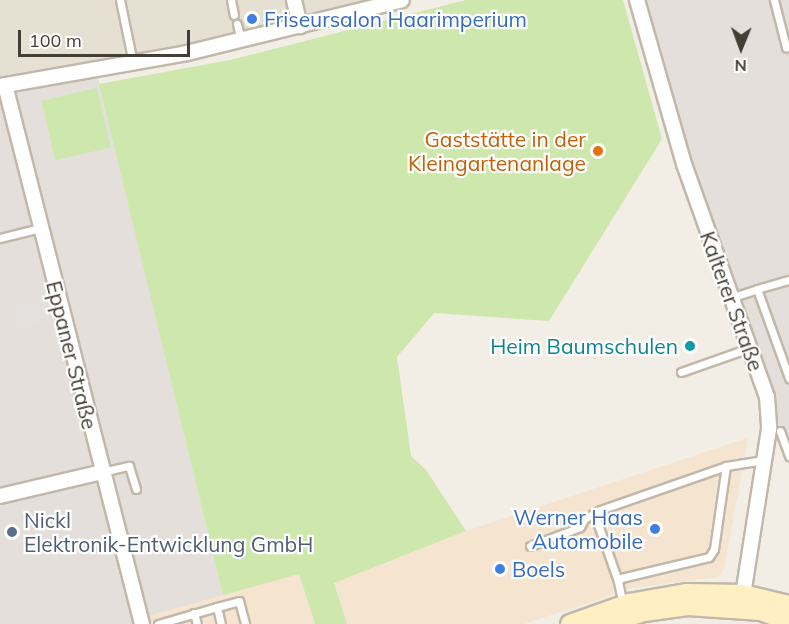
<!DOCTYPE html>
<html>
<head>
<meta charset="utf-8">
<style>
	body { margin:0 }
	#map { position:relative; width:789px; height:624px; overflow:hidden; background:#f2eee5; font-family:Mulish,sans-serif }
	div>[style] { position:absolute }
	.residential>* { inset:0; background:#e6e0d3 }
	.commercial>* { inset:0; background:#f5e4cf }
	.industrial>* { inset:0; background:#e4dfda }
	.green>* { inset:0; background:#cee7ad; transform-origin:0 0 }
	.parking>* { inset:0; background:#e3e0dd; transform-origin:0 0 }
	.roads { filter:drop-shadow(2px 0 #c1b8aa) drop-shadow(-2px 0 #c1b8aa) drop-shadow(0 2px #c1b8aa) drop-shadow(0 -2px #c1b8aa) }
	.lane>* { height:7px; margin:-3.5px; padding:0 3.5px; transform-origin:3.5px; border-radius:3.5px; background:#fff }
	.street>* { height:14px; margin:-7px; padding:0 7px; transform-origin:7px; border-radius:7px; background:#fff }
	.secondary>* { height:18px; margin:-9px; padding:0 9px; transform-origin:9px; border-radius:9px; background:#ffefc2 }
	.dots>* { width:16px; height:16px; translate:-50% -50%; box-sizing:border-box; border:3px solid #fff; border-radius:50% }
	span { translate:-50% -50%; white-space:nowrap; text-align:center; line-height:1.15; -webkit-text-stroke:4.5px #fff; paint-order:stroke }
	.shop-label { font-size:21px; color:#366cbe }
	.left { translate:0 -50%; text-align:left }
	.right { translate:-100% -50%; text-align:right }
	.food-label { font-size:21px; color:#c56008 }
	.street-label { font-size:21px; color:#453e34 }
	.culture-label { font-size:21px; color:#0d838f }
	.service-label { font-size:21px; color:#4e5e75 }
	.north { position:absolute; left:711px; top:18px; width:60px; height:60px; -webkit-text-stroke:4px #fff; paint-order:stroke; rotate:181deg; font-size:16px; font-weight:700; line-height:24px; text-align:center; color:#453e34 }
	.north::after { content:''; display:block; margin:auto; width:21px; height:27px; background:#453e34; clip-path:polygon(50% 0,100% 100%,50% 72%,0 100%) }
	.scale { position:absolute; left:18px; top:30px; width:172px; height:27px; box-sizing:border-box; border:3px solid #453e34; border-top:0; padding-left:8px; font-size:18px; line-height:21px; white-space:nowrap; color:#453e34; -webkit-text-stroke:4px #fff; paint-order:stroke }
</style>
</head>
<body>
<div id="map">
	<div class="residential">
		<div style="clip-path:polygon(0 0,402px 0,300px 26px,0 86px)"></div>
	</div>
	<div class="commercial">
		<div style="clip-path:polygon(748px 438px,724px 570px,718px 577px,633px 588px,524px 624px,347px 624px,334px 583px,466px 531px)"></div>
		<div style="clip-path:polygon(299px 574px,315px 624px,151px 624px,148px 615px)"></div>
	</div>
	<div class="industrial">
		<div style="clip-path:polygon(647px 0,789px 0,789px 454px,684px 164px)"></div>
		<div style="clip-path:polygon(96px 69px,223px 595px,141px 618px,134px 624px,0 624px,0 86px)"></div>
	</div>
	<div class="green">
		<div style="clip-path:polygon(466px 0,623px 0,662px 139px,549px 321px,434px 313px,397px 357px,411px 456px,426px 470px,466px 531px,334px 583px,347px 624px,315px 624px,299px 574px,223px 595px,99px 84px,230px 60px)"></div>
		<div style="left:97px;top:88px;width:61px;height:57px;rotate:77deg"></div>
	</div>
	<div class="parking">
		<div style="left:46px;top:300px;width:21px;height:35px;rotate:76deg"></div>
	</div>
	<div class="roads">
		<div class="lane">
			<div style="left:120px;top:0;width:64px;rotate:78.3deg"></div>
			<div style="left:231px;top:0;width:15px;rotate:79deg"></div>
			<div style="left:774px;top:0;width:49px;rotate:75.7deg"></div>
			<div style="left:237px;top:24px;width:16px;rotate:76deg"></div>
			<div style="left:0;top:238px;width:41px;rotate:-14deg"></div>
			<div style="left:757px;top:289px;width:33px;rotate:-16deg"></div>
			<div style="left:730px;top:298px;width:28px;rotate:-18deg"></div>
			<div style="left:757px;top:289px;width:95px;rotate:70.2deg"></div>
			<div style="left:681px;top:372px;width:72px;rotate:-19.4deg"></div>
			<div style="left:780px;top:431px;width:27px;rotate:70deg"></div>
			<div style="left:102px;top:472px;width:28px;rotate:-13deg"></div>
			<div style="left:129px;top:466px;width:24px;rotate:73deg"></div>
			<div style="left:594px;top:513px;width:72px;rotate:70.6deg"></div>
			<div style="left:530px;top:546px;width:53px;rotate:-20.8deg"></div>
			<div style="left:580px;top:527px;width:9px;rotate:-63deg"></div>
			<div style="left:584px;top:519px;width:18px;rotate:-29deg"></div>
			<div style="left:600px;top:510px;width:133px;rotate:-19.2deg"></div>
			<div style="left:726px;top:466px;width:38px;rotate:-9deg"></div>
			<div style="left:623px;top:605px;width:25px;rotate:-102deg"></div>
			<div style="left:618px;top:581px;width:4px;rotate:-45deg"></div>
			<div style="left:621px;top:578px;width:90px;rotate:-13.4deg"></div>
			<div style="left:709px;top:557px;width:9px;rotate:-58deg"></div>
			<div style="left:714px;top:549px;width:84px;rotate:-81.8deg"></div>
			<div style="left:217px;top:607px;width:23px;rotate:-15deg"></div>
			<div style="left:239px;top:601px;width:24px;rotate:75deg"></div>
			<div style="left:194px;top:613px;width:11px;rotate:75deg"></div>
			<div style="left:158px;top:624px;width:61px;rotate:-16.1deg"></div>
			<div style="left:217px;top:607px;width:17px;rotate:77deg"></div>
		</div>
		<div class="street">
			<div style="left:294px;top:0;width:27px;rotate:77deg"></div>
			<div style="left:637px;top:0;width:171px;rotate:74deg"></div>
			<div style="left:684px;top:164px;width:247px;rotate:70.4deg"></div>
			<div style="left:767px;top:397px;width:32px;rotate:86deg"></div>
			<div style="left:769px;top:429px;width:174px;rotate:98.9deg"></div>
			<div style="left:5px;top:85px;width:556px;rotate:75.74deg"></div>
			<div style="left:0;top:86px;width:190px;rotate:-10deg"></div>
			<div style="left:187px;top:53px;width:221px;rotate:-13.8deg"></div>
			<div style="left:0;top:496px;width:105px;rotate:-13.2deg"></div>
		</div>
		<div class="secondary">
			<div style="left:570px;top:624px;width:63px;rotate:-19.6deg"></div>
			<div style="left:629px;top:603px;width:59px;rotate:-9.8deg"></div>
			<div style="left:687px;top:593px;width:56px;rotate:1deg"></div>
			<div style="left:743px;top:594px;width:47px;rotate:13.4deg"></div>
			<div style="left:607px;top:624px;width:39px;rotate:-18deg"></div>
			<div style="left:644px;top:612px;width:44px;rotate:-7.8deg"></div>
			<div style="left:688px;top:606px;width:73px;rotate:3.9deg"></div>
			<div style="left:761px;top:611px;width:30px;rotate:21deg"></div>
		</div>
	</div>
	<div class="dots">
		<div style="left:252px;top:19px;background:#3f7fe0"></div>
		<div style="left:598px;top:151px;background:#e8710a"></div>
		<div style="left:690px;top:346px;background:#0f9aa8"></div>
		<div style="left:655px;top:529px;background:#3f7fe0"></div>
		<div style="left:12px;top:532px;background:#5c6f8a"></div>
		<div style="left:500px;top:569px;background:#3f7fe0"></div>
	</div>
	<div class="shop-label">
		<span class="left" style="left:264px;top:19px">Friseursalon Haarimperium</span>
		<span class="right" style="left:643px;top:529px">Werner Haas<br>Automobile</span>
		<span class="left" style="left:512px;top:569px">Boels</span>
	</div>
	<div class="food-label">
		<span class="right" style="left:586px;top:151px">Gaststätte in der<br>Kleingartenanlage</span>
	</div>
	<div class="street-label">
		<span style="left:732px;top:301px;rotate:70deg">Kalterer Straße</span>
		<span style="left:72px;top:355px;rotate:76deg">Eppaner Straße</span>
	</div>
	<div class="culture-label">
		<span class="right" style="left:678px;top:346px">Heim Baumschulen</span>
	</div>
	<div class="service-label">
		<span class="left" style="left:24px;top:532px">Nickl<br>Elektronik-Entwicklung GmbH</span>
	</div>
	<div class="north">N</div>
	<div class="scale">100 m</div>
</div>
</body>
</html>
